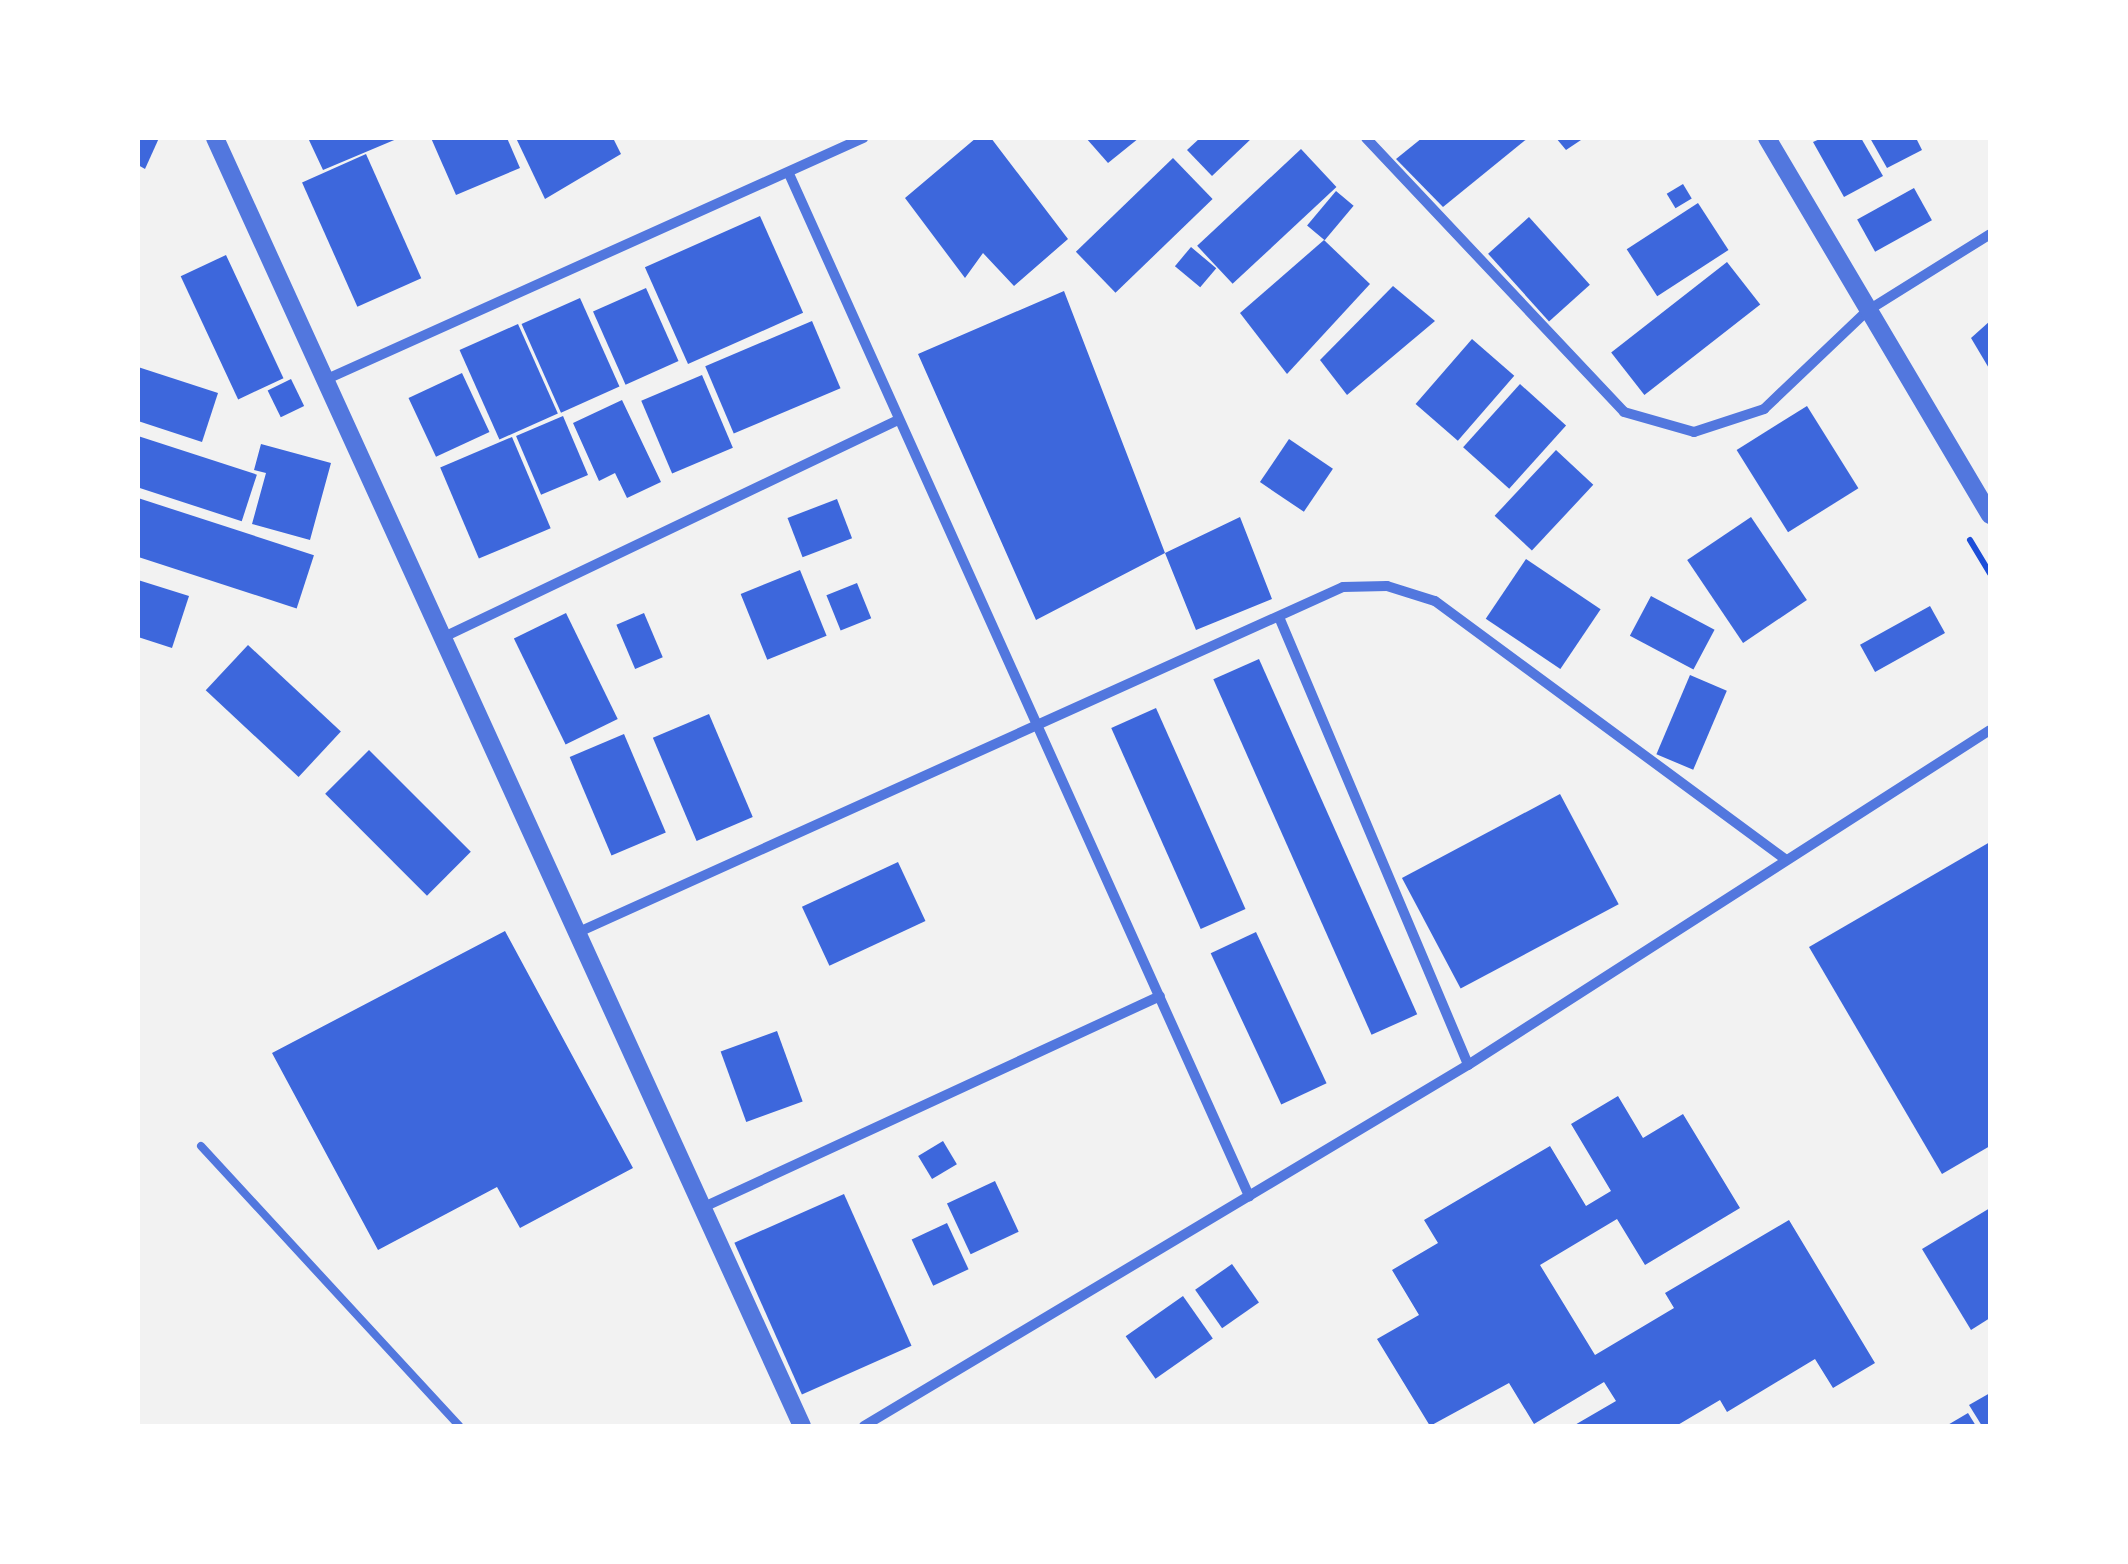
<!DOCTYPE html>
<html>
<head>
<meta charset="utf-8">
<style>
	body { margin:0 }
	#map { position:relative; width:2128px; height:1564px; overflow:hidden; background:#f2f2f2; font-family:Raleway,sans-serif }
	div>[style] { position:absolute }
	.building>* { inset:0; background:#3d67dc; transform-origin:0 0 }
	.path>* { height:6px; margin:-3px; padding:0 3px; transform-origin:3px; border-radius:3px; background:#1d4ed8 }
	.service>* { height:8px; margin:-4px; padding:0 4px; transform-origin:4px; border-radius:4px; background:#5277de }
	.minor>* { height:10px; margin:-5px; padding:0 5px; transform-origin:5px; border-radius:5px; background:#5277de }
	.tertiary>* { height:18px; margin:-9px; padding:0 9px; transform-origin:9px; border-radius:9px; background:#5277de }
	span { translate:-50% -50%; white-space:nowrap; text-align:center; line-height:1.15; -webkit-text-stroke:10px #fff; paint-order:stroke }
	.frame { position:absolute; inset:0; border:140px solid #fff; pointer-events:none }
</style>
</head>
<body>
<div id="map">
	<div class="building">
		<div style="clip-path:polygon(138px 138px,159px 138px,145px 169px,138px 165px)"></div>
		<div style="clip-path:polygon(308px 138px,399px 138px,323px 170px)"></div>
		<div style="clip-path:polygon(431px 138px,507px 138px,520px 168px,456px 195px)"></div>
		<div style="clip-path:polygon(516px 138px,613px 138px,621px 154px,545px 199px)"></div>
		<div style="clip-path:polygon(976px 138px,991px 138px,1068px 239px,1014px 286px,983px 253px,965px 278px,905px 198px)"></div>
		<div style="clip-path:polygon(1086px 138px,1139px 138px,1108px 163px)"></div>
		<div style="clip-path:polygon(1200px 138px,1252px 138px,1212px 176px,1187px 150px)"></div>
		<div style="clip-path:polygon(1422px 138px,1528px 138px,1443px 207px,1396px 159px)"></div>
		<div style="clip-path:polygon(1556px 138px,1584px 138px,1566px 150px)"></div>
		<div style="clip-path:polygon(1822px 138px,1861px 138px,1883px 176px,1844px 197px,1813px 142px)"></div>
		<div style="clip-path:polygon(1870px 138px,1916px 138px,1922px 150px,1887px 168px)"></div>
		<div style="left:1301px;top:149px;width:52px;height:142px;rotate:47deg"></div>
		<div style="left:366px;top:154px;width:136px;height:70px;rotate:66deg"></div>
		<div style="left:1173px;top:158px;width:57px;height:135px;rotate:46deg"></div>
		<div style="left:1683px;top:184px;width:17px;height:19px;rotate:59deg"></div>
		<div style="left:1914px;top:188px;width:37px;height:65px;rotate:61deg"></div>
		<div style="left:1336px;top:191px;width:23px;height:45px;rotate:40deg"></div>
		<div style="left:1698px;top:203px;width:56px;height:85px;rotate:57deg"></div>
		<div style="left:760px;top:216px;width:106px;height:126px;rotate:66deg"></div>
		<div style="left:1529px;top:217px;width:91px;height:55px;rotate:48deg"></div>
		<div style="clip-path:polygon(1324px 240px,1370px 284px,1287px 374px,1240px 313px)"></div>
		<div style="left:1191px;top:247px;width:33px;height:25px;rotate:40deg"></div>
		<div style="left:226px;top:255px;width:136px;height:50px;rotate:65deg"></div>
		<div style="left:1727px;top:262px;width:54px;height:147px;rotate:52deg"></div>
		<div style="clip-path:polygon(1393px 286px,1435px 321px,1347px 395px,1320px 360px)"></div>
		<div style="left:646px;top:288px;width:80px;height:58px;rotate:66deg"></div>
		<div style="clip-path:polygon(1064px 291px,1165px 553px,1240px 517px,1272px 599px,1196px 630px,1165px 553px,1036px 620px,918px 354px)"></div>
		<div style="left:580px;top:298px;width:97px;height:64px;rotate:66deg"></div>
		<div style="left:812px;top:321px;width:73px;height:116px;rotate:67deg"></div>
		<div style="clip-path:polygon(1990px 321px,1990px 370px,1971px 338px)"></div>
		<div style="left:518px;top:324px;width:98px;height:64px;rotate:66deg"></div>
		<div style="left:1472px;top:339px;width:56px;height:86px;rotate:41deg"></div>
		<div style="clip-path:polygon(138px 367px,218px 393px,202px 442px,138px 421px)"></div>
		<div style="left:462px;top:373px;width:65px;height:59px;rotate:65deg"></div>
		<div style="left:702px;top:375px;width:79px;height:66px;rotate:67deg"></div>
		<div style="left:291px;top:379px;width:30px;height:26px;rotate:64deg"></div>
		<div style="left:1520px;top:384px;width:62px;height:85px;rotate:42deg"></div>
		<div style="clip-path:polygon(622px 400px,661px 482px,627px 498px,615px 473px,599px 481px,573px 423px)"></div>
		<div style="left:1807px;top:406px;width:97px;height:83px;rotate:58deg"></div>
		<div style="left:563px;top:416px;width:64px;height:51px;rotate:67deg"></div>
		<div style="left:138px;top:436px;width:125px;height:49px;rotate:18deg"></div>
		<div style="left:512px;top:437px;width:99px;height:78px;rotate:67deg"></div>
		<div style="left:1289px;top:439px;width:53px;height:52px;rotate:34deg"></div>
		<div style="clip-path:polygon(261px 444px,331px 463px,310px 540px,252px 524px,266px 473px,254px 470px)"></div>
		<div style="left:1556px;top:450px;width:51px;height:90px;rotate:43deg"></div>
		<div style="left:138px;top:498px;width:185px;height:56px;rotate:18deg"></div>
		<div style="left:837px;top:499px;width:42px;height:53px;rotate:69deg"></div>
		<div style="left:1751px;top:517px;width:100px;height:77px;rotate:56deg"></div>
		<div style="left:1526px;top:559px;width:90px;height:72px;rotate:34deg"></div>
		<div style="left:800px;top:570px;width:71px;height:64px;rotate:68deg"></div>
		<div style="clip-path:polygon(138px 580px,189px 596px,172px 648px,138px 637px)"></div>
		<div style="left:857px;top:583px;width:38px;height:33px;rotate:68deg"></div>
		<div style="left:1651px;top:596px;width:72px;height:45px;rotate:28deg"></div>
		<div style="left:1930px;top:606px;width:31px;height:80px;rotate:61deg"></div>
		<div style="left:566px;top:613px;width:118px;height:58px;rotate:64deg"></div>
		<div style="left:644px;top:613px;width:48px;height:30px;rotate:67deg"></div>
		<div style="left:248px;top:645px;width:127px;height:62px;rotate:43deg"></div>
		<div style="left:1259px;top:659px;width:389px;height:50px;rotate:66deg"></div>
		<div style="left:1690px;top:675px;width:40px;height:86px;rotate:23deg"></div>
		<div style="left:1156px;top:708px;width:220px;height:49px;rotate:66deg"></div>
		<div style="left:709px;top:714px;width:112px;height:61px;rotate:67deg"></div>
		<div style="left:624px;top:734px;width:107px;height:59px;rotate:67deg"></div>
		<div style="left:369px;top:750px;width:144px;height:62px;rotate:45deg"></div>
		<div style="left:1560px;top:794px;width:125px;height:179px;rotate:62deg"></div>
		<div style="clip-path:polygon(1990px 842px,1990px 1146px,1942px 1174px,1809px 947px)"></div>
		<div style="left:898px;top:862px;width:65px;height:106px;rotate:65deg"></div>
		<div style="clip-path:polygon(505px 931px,633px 1168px,520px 1228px,497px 1187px,378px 1250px,272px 1053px)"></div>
		<div style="left:1256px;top:932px;width:167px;height:50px;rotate:65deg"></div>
		<div style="left:777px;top:1031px;width:75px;height:60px;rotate:70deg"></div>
		<div style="clip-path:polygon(1618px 1096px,1643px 1138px,1683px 1114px,1740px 1208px,1645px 1265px,1617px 1219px,1540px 1265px,1595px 1355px,1674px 1308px,1665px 1293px,1789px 1220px,1875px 1363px,1833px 1388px,1815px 1359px,1727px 1412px,1720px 1400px,1676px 1426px,1573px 1426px,1616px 1401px,1604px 1382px,1534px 1424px,1509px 1383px,1430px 1426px,1377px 1339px,1419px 1315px,1392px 1270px,1438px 1243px,1424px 1220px,1550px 1146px,1586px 1206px,1611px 1191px,1571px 1124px)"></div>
		<div style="left:943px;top:1141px;width:27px;height:29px;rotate:59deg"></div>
		<div style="left:995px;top:1181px;width:56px;height:53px;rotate:65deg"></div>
		<div style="left:844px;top:1194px;width:166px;height:120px;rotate:66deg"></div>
		<div style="clip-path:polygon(1990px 1208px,1990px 1318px,1971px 1330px,1922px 1249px)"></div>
		<div style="left:947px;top:1223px;width:51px;height:39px;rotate:65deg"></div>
		<div style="left:1232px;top:1264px;width:47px;height:45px;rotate:55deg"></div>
		<div style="left:1183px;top:1296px;width:52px;height:70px;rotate:55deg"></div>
		<div style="clip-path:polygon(1990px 1393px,1990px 1426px,1982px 1426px,1969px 1405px)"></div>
		<div style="clip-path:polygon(1968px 1413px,1976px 1426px,1946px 1426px)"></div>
	</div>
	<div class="path">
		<div style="left:1970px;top:540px;width:39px;rotate:59deg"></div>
	</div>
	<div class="service">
		<div style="left:201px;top:1146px;width:381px;rotate:47.3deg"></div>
	</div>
	<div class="minor">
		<div style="left:1366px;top:138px;width:376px;rotate:46.7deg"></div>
		<div style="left:1624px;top:412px;width:73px;rotate:15.9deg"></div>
		<div style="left:1694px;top:432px;width:74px;rotate:-18.2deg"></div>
		<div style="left:1764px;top:409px;width:142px;rotate:-43.6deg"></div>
		<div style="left:1867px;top:311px;width:145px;rotate:-32deg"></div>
		<div style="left:790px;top:176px;width:1119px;rotate:65.77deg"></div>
		<div style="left:327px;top:379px;width:588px;rotate:-24.21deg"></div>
		<div style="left:1279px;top:617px;width:486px;rotate:67.1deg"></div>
		<div style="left:446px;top:636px;width:501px;rotate:-25.54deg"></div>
		<div style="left:581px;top:931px;width:836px;rotate:-24.3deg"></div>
		<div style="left:1343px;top:587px;width:44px;rotate:-1.3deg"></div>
		<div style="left:1387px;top:586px;width:50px;rotate:17.4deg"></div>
		<div style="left:1435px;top:601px;width:436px;rotate:36.4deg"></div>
		<div style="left:706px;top:1206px;width:500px;rotate:-24.82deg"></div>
		<div style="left:864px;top:1426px;width:704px;rotate:-30.87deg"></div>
		<div style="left:1468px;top:1065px;width:620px;rotate:-32.69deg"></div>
	</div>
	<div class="tertiary">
		<div style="left:215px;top:138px;width:1415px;rotate:65.5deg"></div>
		<div style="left:1767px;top:138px;width:438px;rotate:59.4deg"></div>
	</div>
	<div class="frame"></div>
</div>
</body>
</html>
